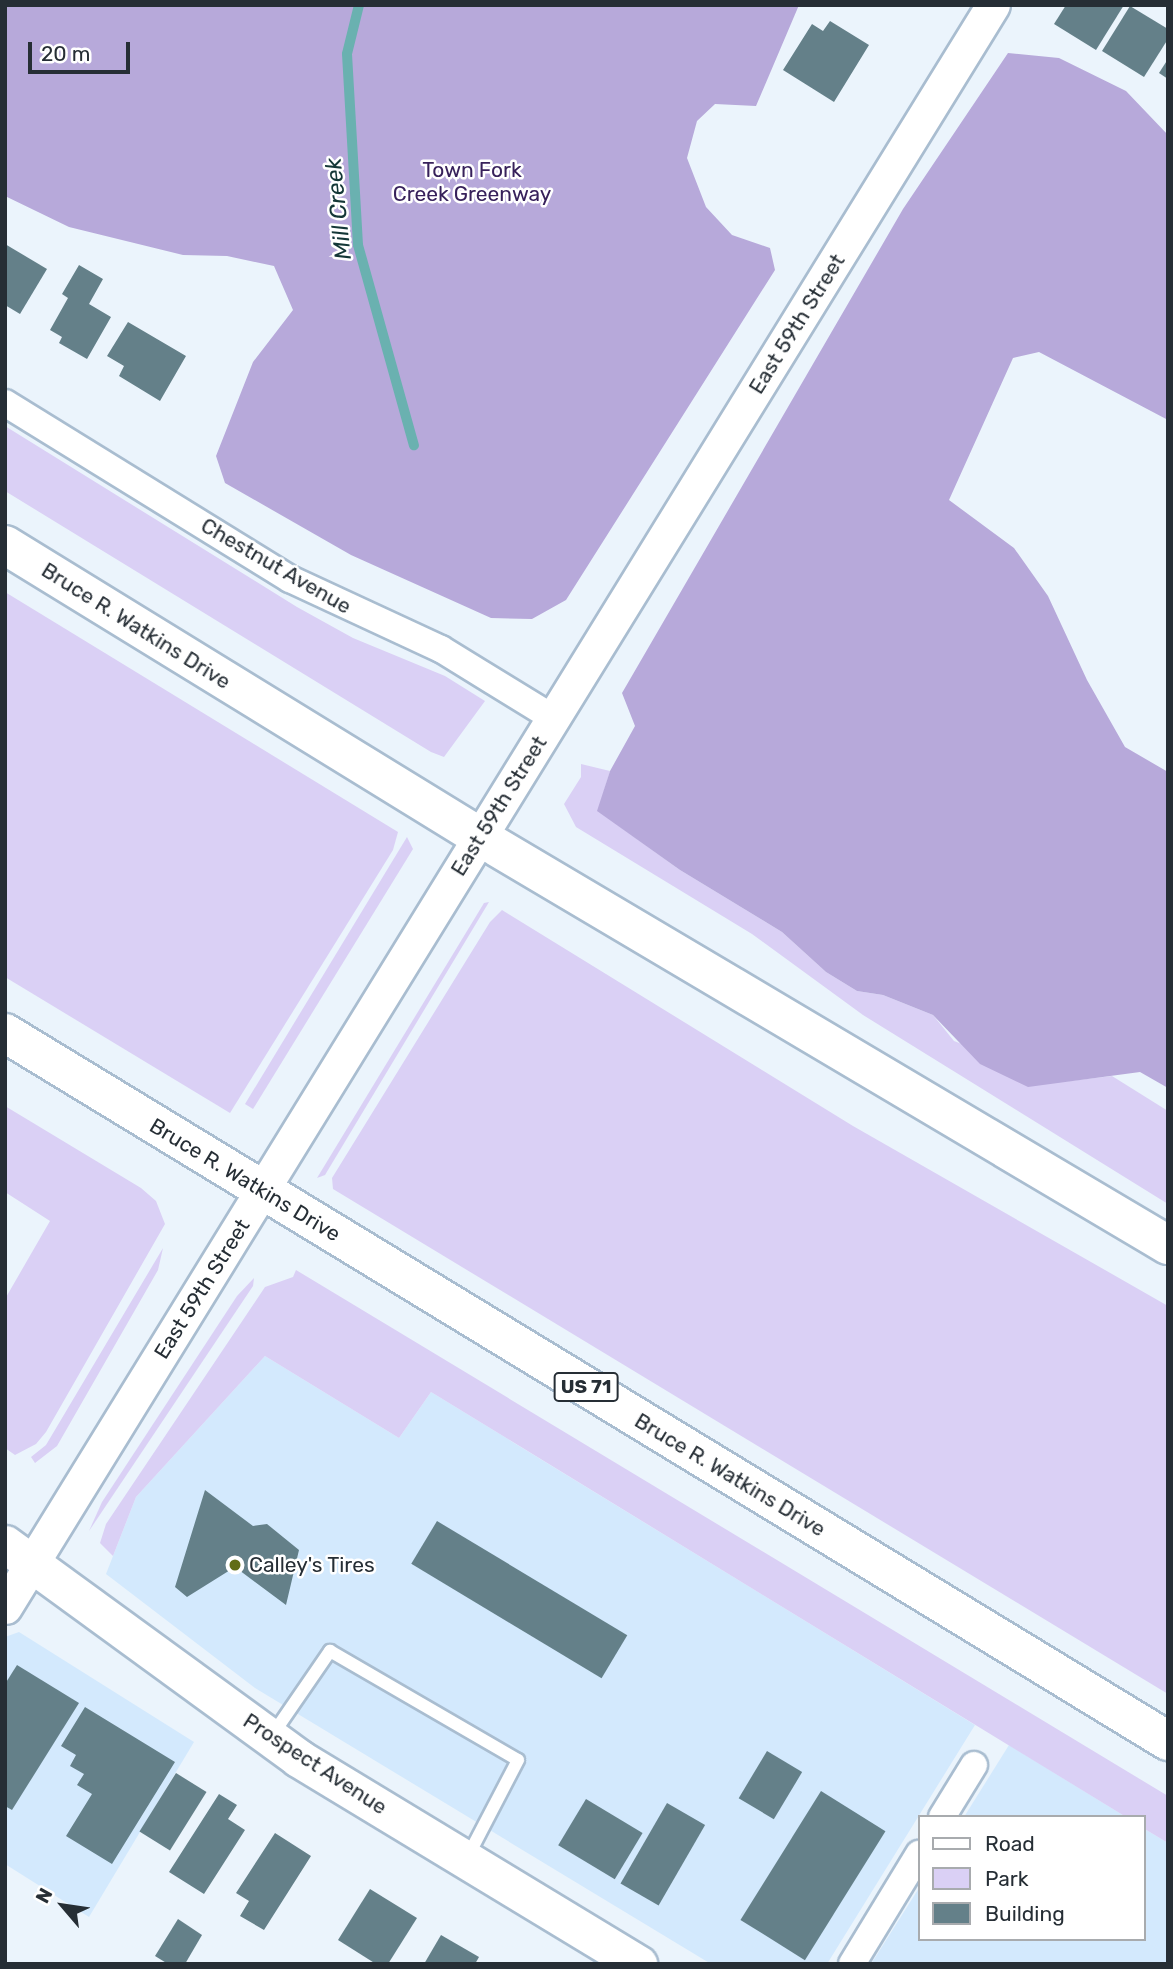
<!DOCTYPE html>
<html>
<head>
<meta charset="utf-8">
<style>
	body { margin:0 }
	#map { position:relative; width:1173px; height:1969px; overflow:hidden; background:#ebf4fc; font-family:Rubik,sans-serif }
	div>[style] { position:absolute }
	.built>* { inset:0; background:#d3e9fd }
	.green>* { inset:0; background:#dad0f5 }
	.forest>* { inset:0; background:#b7a9da }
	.stream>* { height:10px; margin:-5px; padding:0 5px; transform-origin:5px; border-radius:5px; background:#6ab1b0 }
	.building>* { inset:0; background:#648089; transform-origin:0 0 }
	.roads { filter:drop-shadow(2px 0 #a9bdd0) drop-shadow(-2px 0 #a9bdd0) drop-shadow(0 2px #a9bdd0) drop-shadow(0 -2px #a9bdd0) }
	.service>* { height:12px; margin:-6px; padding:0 6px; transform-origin:6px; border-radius:6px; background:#fff }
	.minor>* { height:26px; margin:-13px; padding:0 13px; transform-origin:13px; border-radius:13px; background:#fff }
	.tertiary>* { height:33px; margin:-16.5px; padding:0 16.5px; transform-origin:16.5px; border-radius:16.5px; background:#fff }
	.secondary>* { height:37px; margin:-18.5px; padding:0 18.5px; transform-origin:18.5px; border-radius:18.5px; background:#fff }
	.trunk>* { height:38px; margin:-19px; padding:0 19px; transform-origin:19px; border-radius:19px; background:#fff }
	.dots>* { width:19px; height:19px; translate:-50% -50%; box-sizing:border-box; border:4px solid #fff; border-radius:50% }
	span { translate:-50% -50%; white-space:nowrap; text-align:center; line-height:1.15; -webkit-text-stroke:5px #fff; paint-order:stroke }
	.shield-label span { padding:2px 5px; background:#fff; border:2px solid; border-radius:5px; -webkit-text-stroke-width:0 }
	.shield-label { font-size:19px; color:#262e35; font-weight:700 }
	.park-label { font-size:21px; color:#37215b }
	.street-label { font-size:21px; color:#262e35 }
	.poi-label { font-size:21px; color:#262e35 }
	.left { translate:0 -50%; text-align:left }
	.water-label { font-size:23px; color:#143737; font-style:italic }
	.frame { position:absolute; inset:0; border:7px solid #262e35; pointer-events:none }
	.legend { position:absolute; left:918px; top:1815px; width:228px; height:126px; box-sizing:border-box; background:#fff; border:2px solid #a8abae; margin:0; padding:9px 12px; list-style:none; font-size:21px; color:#262e35 }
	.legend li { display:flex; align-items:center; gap:14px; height:35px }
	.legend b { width:35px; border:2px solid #a8abae }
	.north { position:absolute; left:28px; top:1871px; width:70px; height:70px; -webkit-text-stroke:5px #fff; paint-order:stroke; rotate:299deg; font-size:19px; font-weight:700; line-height:28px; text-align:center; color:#262e35 }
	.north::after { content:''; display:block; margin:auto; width:24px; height:32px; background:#262e35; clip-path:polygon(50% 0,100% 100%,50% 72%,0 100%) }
	.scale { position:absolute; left:28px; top:42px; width:102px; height:32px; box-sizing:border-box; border:4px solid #262e35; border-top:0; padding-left:9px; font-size:21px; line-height:24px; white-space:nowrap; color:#262e35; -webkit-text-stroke:5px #fff; paint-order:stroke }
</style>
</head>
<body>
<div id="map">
	<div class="built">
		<div style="clip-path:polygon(265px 1356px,399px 1438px,431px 1392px,975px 1725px,827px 1964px,711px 1964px,255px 1688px,106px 1574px,136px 1497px)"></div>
		<div style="clip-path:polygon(19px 1632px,194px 1742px,89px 1917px,5px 1864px,5px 1637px)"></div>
		<div style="clip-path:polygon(1009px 1745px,1126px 1817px,964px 1817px)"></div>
		<div style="clip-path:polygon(1143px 1828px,1168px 1843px,1168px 1964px,871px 1964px,919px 1888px,919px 1939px,1143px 1939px)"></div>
	</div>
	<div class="green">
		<div style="clip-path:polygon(5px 426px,297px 607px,353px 638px,445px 676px,485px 701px,444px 757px,431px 752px,5px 491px)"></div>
		<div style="clip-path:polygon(5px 592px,398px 832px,393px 850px,230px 1113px,5px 977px)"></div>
		<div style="clip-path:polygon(581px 764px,610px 771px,598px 811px,680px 870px,782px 932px,826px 972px,857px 991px,883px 995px,933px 1015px,954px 1041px,1061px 1082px,1112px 1076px,1168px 1111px,1168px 1204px,863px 1015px,752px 934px,576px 827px,564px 804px,581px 777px)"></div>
		<div style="clip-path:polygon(407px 837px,413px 849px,253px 1109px,245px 1104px)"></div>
		<div style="clip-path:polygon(489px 902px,325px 1175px,317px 1178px,484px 903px)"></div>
		<div style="clip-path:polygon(502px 910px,853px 1126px,1168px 1306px,1168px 1694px,333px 1189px,332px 1178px,490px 922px)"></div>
		<div style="clip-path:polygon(5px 1106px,141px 1188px,156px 1201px,165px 1224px,46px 1432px,36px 1444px,15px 1455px,5px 1448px,5px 1299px,50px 1221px,5px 1192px)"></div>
		<div style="clip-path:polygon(163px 1248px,158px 1270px,57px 1446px,35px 1463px,31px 1457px,46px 1445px)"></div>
		<div style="clip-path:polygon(296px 1270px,1168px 1796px,1168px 1843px,1143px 1828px,1143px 1817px,1126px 1817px,431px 1392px,399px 1438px,265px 1356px,136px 1497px,113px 1556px,100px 1543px,106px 1524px,265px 1287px,293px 1277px)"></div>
		<div style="clip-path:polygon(254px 1278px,253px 1286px,89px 1531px,102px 1502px,237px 1296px)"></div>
	</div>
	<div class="forest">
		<div style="clip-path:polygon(5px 5px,799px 5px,756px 106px,715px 104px,697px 121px,687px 158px,706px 207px,732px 235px,770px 248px,775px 270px,566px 600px,532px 619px,491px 618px,351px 555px,225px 483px,216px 456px,253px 362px,293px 310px,274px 266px,227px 256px,183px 255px,69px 227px,5px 196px)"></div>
		<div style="clip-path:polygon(1008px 53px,1059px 58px,1126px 91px,1168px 135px,1168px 420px,1039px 352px,1013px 358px,949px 500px,1014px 548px,1048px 596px,1087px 680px,1125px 747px,1168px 772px,1168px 1088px,1140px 1072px,1028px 1087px,980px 1064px,933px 1015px,883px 995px,857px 991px,826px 972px,782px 932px,680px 870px,597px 811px,610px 771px,635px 726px,622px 693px,903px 209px)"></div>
	</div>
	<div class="stream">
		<div style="left:359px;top:5px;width:50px;rotate:103.8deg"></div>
		<div style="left:347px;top:54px;width:191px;rotate:86.7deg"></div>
		<div style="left:358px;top:245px;width:208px;rotate:74.4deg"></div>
	</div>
	<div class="building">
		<div style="clip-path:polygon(1066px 5px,1124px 5px,1096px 50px,1054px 24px)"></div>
		<div style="clip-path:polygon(1130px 6px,1168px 29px,1168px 39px,1144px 77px,1102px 51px)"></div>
		<div style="clip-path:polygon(830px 21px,869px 45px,834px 102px,783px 70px,812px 24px,823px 31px)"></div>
		<div style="clip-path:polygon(1168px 59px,1168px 79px,1159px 73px)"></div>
		<div style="clip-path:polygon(5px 244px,47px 269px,20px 314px,5px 305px)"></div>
		<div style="clip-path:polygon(79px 265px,103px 279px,89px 304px,111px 317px,87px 359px,59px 343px,62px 337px,50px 330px,68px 298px,62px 294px)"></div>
		<div style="clip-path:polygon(128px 322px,186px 356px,160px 401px,119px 376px,124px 366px,107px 356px)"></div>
		<div style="clip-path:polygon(205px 1490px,253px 1526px,267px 1524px,299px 1550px,286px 1605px,235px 1567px,187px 1597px,175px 1587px)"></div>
		<div style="left:437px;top:1521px;width:222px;height:50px;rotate:31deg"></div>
		<div style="clip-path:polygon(17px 1665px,79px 1703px,12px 1810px,5px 1806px,5px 1684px)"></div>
		<div style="clip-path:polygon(85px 1707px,175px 1762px,112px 1864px,66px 1836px,92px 1794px,77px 1785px,84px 1774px,70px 1766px,76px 1755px,61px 1746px)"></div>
		<div style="left:767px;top:1751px;width:41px;height:55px;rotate:31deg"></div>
		<div style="left:176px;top:1773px;width:36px;height:69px;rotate:32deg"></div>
		<div style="left:821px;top:1791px;width:76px;height:152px;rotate:32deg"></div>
		<div style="clip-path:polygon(219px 1794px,237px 1805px,228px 1819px,245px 1830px,204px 1894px,169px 1872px)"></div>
		<div style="left:586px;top:1799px;width:66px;height:54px;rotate:31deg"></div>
		<div style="left:667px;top:1803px;width:44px;height:93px;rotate:30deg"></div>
		<div style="clip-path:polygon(275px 1833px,311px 1856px,264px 1930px,240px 1916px,249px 1901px,236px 1893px)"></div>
		<div style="clip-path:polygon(370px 1889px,417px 1918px,388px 1964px,376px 1964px,338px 1940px)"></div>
		<div style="clip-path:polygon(178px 1919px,202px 1935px,185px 1964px,168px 1964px,155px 1956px)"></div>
		<div style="clip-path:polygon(441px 1935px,479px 1957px,475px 1964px,424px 1964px)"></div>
	</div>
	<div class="roads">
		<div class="service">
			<div style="left:273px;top:1734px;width:101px;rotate:-55.5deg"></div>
			<div style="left:330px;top:1651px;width:217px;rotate:30.1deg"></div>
			<div style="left:518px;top:1760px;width:108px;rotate:117.5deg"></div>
		</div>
		<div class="minor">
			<div style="left:5px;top:403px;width:335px;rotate:31.7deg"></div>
			<div style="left:290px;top:579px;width:166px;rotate:24.9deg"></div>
			<div style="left:441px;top:649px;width:132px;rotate:31.6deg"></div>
			<div style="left:942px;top:1817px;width:61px;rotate:-58.4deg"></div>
			<div style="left:852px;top:1964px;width:129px;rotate:-58.7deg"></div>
		</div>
		<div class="tertiary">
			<div style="left:5px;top:1607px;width:1882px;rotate:-58.34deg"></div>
		</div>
		<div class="secondary">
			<div style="left:5px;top:1544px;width:363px;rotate:36.1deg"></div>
			<div style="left:298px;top:1758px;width:398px;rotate:31.2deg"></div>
		</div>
		<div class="trunk">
			<div style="left:5px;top:545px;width:558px;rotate:31.58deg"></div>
			<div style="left:480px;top:837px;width:800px;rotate:30.67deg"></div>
			<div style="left:5px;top:1033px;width:1362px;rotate:31.33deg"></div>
		</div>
	</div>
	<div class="dots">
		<div style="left:235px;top:1565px;background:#616d16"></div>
	</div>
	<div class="shield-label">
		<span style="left:586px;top:1387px">US 71</span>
	</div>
	<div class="park-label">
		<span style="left:472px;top:182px">Town Fork<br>Creek Greenway</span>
	</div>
	<div class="street-label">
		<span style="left:797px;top:324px;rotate:-58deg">East 59th Street</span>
		<span style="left:276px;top:566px;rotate:30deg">Chestnut Avenue</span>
		<span style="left:136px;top:626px;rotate:32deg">Bruce R. Watkins Drive</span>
		<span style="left:499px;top:806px;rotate:-58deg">East 59th Street</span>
		<span style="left:245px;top:1180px;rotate:31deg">Bruce R. Watkins Drive</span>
		<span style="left:202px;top:1289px;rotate:-58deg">East 59th Street</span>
		<span style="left:730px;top:1475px;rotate:31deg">Bruce R. Watkins Drive</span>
		<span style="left:315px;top:1764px;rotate:33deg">Prospect Avenue</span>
	</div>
	<div class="poi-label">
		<span class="left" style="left:249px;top:1565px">Calley's Tires</span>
	</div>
	<div class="water-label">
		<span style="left:338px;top:209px;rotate:-96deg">Mill Creek</span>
	</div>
	<div class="frame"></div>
	<ul class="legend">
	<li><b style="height:9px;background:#fff"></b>Road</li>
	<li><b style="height:19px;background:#dad0f5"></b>Park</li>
	<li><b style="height:19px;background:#648089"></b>Building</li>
	</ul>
	<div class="north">N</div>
	<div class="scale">20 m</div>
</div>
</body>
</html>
